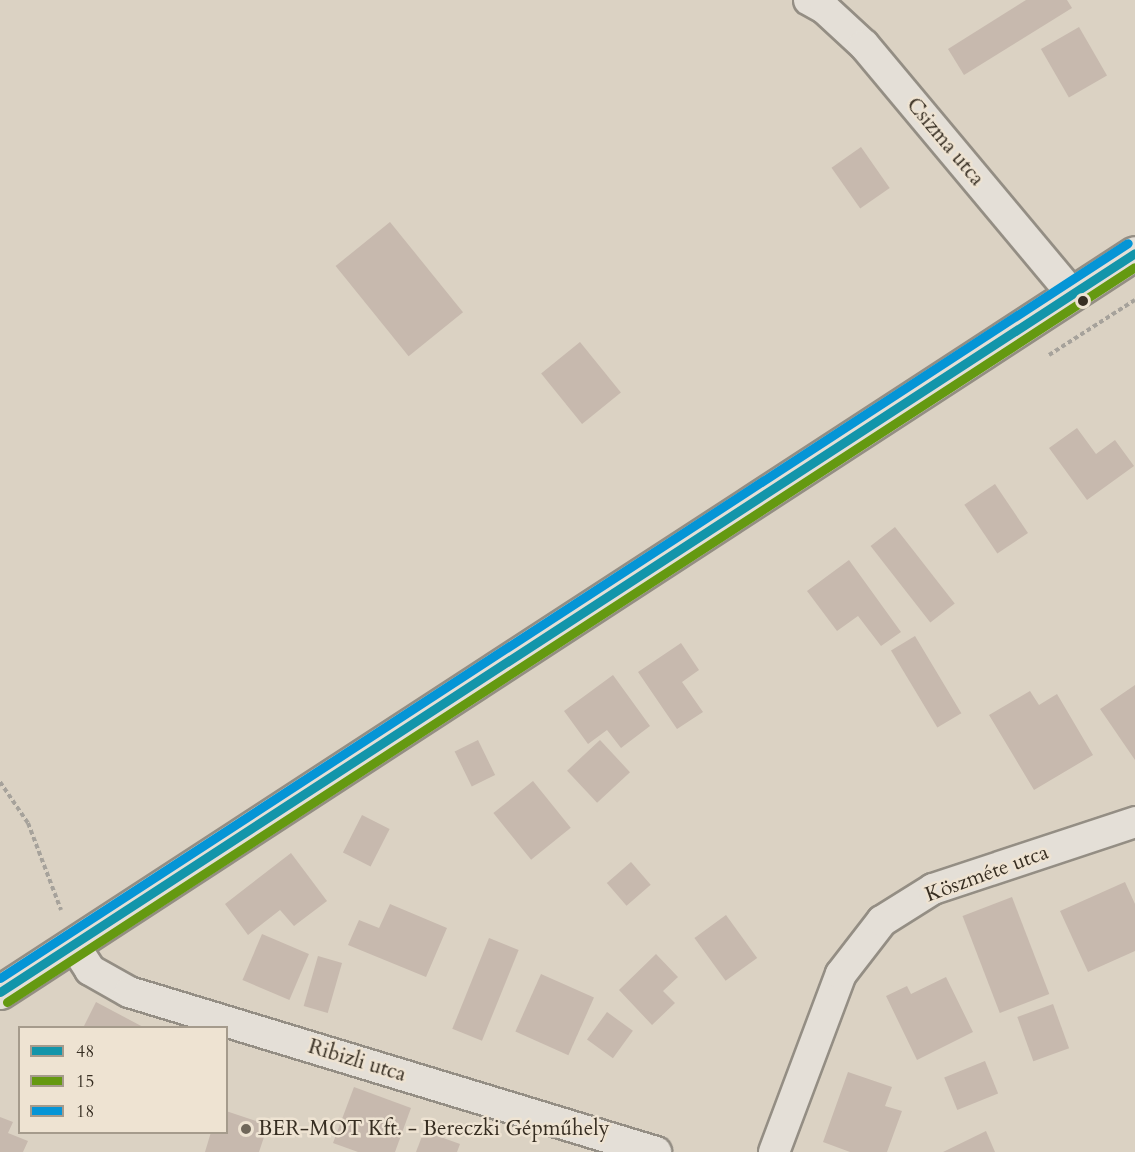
<!DOCTYPE html>
<html>
<head>
<meta charset="utf-8">
<style>
	body { margin:0 }
	#map { position:relative; width:1135px; height:1152px; overflow:hidden; background:#dbd2c3; font-family:Cardo,serif }
	div>[style] { position:absolute }
	.building>* { inset:0; background:#c7b9ae; transform-origin:0 0 }
	.path>* { height:4px; margin-top:-2px; transform-origin:0; background:repeating-linear-gradient(90deg,#a6a29b 0 4.5px,transparent 0 7.5px) }
	.roads { filter:drop-shadow(2px 0 #948e84) drop-shadow(-2px 0 #948e84) drop-shadow(0 2px #948e84) drop-shadow(0 -2px #948e84) }
	.minor>* { height:30px; margin:-15px; padding:0 15px; transform-origin:15px; border-radius:15px; background:#e4dfd7 }
	.tertiary>* { height:33px; margin:-16.5px; padding:0 16.5px; transform-origin:16.5px; border-radius:16.5px; background:#e4dfd7 }
	.bus-1>* { height:9px; margin:-4.5px; padding:0 4.5px; transform-origin:4.5px; border-radius:4.5px; background:#1395aa }
	.bus-2>* { height:9px; margin:-4.5px; padding:0 4.5px; transform-origin:4.5px; border-radius:4.5px; background:#659911 }
	.bus-3>* { height:9px; margin:-4.5px; padding:0 4.5px; transform-origin:4.5px; border-radius:4.5px; background:#0595d6 }
	.dots>* { width:16px; height:16px; translate:-50% -50%; box-sizing:border-box; border:3px solid #eee3d2; border-radius:50% }
	span { translate:-50% -50%; white-space:nowrap; text-align:center; line-height:1.15; -webkit-text-stroke:5px #eee3d2; paint-order:stroke }
	.street-label { font-size:21px; color:#372e22 }
	.poi-label { font-size:21px; color:#372e22 }
	.left { translate:0 -50%; text-align:left }
	.legend { position:absolute; left:18px; top:1026px; width:210px; height:108px; box-sizing:border-box; background:#eee3d2; border:2px solid #a59b8c; margin:0; padding:8px 10px; list-style:none; font-size:18px; color:#372e22 }
	.legend li { display:flex; align-items:center; gap:12px; height:30px }
	.legend b { width:30px; border:2px solid #a59b8c }
</style>
</head>
<body>
<div id="map">
	<div class="building">
		<div style="clip-path:polygon(1026px 0,1067px 0,1072px 8px,964px 75px,948px 49px)"></div>
		<div style="left:1079px;top:27px;width:56px;height:44px;rotate:60deg"></div>
		<div style="left:861px;top:147px;width:50px;height:36px;rotate:55deg"></div>
		<div style="left:390px;top:222px;width:116px;height:70px;rotate:51deg"></div>
		<div style="left:580px;top:342px;width:65px;height:50px;rotate:51deg"></div>
		<div style="clip-path:polygon(1077px 428px,1096px 454px,1115px 440px,1134px 466px,1087px 500px,1049px 448px)"></div>
		<div style="left:995px;top:484px;width:59px;height:37px;rotate:56deg"></div>
		<div style="left:895px;top:527px;width:97px;height:31px;rotate:52deg"></div>
		<div style="clip-path:polygon(849px 560px,901px 632px,881px 646px,858px 616px,837px 631px,807px 591px)"></div>
		<div style="left:915px;top:636px;width:90px;height:28px;rotate:59deg"></div>
		<div style="clip-path:polygon(681px 643px,699px 670px,682px 682px,703px 712px,677px 729px,638px 672px)"></div>
		<div style="clip-path:polygon(613px 675px,650px 726px,621px 748px,607px 730px,588px 744px,564px 711px)"></div>
		<div style="clip-path:polygon(1135px 685px,1135px 760px,1100px 709px)"></div>
		<div style="clip-path:polygon(1030px 691px,1039px 705px,1057px 694px,1093px 755px,1034px 790px,989px 715px)"></div>
		<div style="left:478px;top:740px;width:39px;height:26px;rotate:64deg"></div>
		<div style="left:600px;top:740px;width:44px;height:45px;rotate:47deg"></div>
		<div style="left:533px;top:781px;width:60px;height:51px;rotate:51deg"></div>
		<div style="left:362px;top:815px;width:31px;height:42px;rotate:27deg"></div>
		<div style="clip-path:polygon(291px 853px,327px 901px,294px 926px,280px 910px,248px 935px,225px 904px)"></div>
		<div style="left:631px;top:862px;width:30px;height:32px;rotate:49deg"></div>
		<div style="clip-path:polygon(1125px 882px,1135px 904px,1135px 951px,1088px 972px,1060px 911px)"></div>
		<div style="left:1012px;top:897px;width:104px;height:53px;rotate:69deg"></div>
		<div style="clip-path:polygon(390px 904px,447px 928px,426px 977px,348px 945px,359px 920px,379px 928px)"></div>
		<div style="left:726px;top:915px;width:53px;height:39px;rotate:54deg"></div>
		<div style="left:262px;top:934px;width:51px;height:50px;rotate:23deg"></div>
		<div style="left:489px;top:938px;width:32px;height:98px;rotate:22deg"></div>
		<div style="clip-path:polygon(656px 954px,678px 977px,663px 991px,675px 1003px,652px 1025px,619px 990px)"></div>
		<div style="left:318px;top:956px;width:25px;height:52px;rotate:16deg"></div>
		<div style="left:541px;top:974px;width:58px;height:63px;rotate:24deg"></div>
		<div style="clip-path:polygon(946px 977px,973px 1032px,917px 1060px,886px 996px,907px 986px,911px 994px)"></div>
		<div style="clip-path:polygon(96px 1002px,145px 1028px,83px 1028px)"></div>
		<div style="left:1053px;top:1004px;width:47px;height:38px;rotate:70deg"></div>
		<div style="left:607px;top:1012px;width:32px;height:34px;rotate:36deg"></div>
		<div style="left:985px;top:1061px;width:35px;height:44px;rotate:68deg"></div>
		<div style="clip-path:polygon(848px 1072px,892px 1087px,885px 1106px,902px 1111px,887px 1152px,850px 1152px,823px 1142px)"></div>
		<div style="clip-path:polygon(354px 1087px,411px 1108px,395px 1152px,358px 1152px,333px 1143px)"></div>
		<div style="clip-path:polygon(226px 1111px,268px 1125px,259px 1152px,205px 1152px,211px 1132px,226px 1132px)"></div>
		<div style="clip-path:polygon(0 1117px,13px 1122px,8px 1133px,28px 1141px,23px 1152px,0 1152px)"></div>
		<div style="clip-path:polygon(424px 1131px,460px 1144px,457px 1152px,416px 1152px)"></div>
		<div style="clip-path:polygon(986px 1131px,995px 1152px,943px 1152px)"></div>
	</div>
	<div class="path">
		<div style="left:1049px;top:355px;width:102px;rotate:-32.6deg"></div>
		<div style="left:0;top:782px;width:50px;rotate:55.7deg"></div>
		<div style="left:28px;top:823px;width:93px;rotate:69.2deg"></div>
	</div>
	<div class="roads">
		<div class="minor">
			<div style="left:809px;top:0;width:18px;rotate:29deg"></div>
			<div style="left:825px;top:9px;width:53px;rotate:42.7deg"></div>
			<div style="left:864px;top:45px;width:324px;rotate:50.1deg"></div>
			<div style="left:74px;top:945px;width:30px;rotate:57deg"></div>
			<div style="left:90px;top:970px;width:45px;rotate:29.4deg"></div>
			<div style="left:129px;top:992px;width:551px;rotate:16.89deg"></div>
			<div style="left:774px;top:1152px;width:190px;rotate:-69.4deg"></div>
			<div style="left:841px;top:974px;width:67px;rotate:-52.3deg"></div>
			<div style="left:882px;top:921px;width:60px;rotate:-32.1deg"></div>
			<div style="left:933px;top:889px;width:213px;rotate:-18.3deg"></div>
		</div>
		<div class="tertiary">
			<div style="left:0;top:992px;width:1354px;rotate:-33.07deg"></div>
		</div>
	</div>
	<div class="bus-1">
		<div style="left:0;top:992px;width:1354px;rotate:-33.07deg"></div>
	</div>
	<div class="bus-2">
		<div style="left:7px;top:1002px;width:1346px;rotate:-33.09deg"></div>
	</div>
	<div class="bus-3">
		<div style="left:0;top:978px;width:1346px;rotate:-33.09deg"></div>
	</div>
	<div class="dots">
		<div style="left:1083px;top:301px;background:#372e22"></div>
		<div style="left:246px;top:1129px;background:#70675a"></div>
	</div>
	<div class="street-label">
		<span style="left:945px;top:142px;rotate:50deg">Csizma utca</span>
		<span style="left:987px;top:874px;rotate:-20deg">Köszméte utca</span>
		<span style="left:357px;top:1061px;rotate:17deg">Ribizli utca</span>
	</div>
	<div class="poi-label">
		<span class="left" style="left:258px;top:1129px">BER-MOT Kft. - Bereczki Gépműhely</span>
	</div>
	<ul class="legend">
	<li><b style="height:8px;background:#1395aa"></b>48</li>
	<li><b style="height:8px;background:#659911"></b>15</li>
	<li><b style="height:8px;background:#0595d6"></b>18</li>
	</ul>
</div>
</body>
</html>
